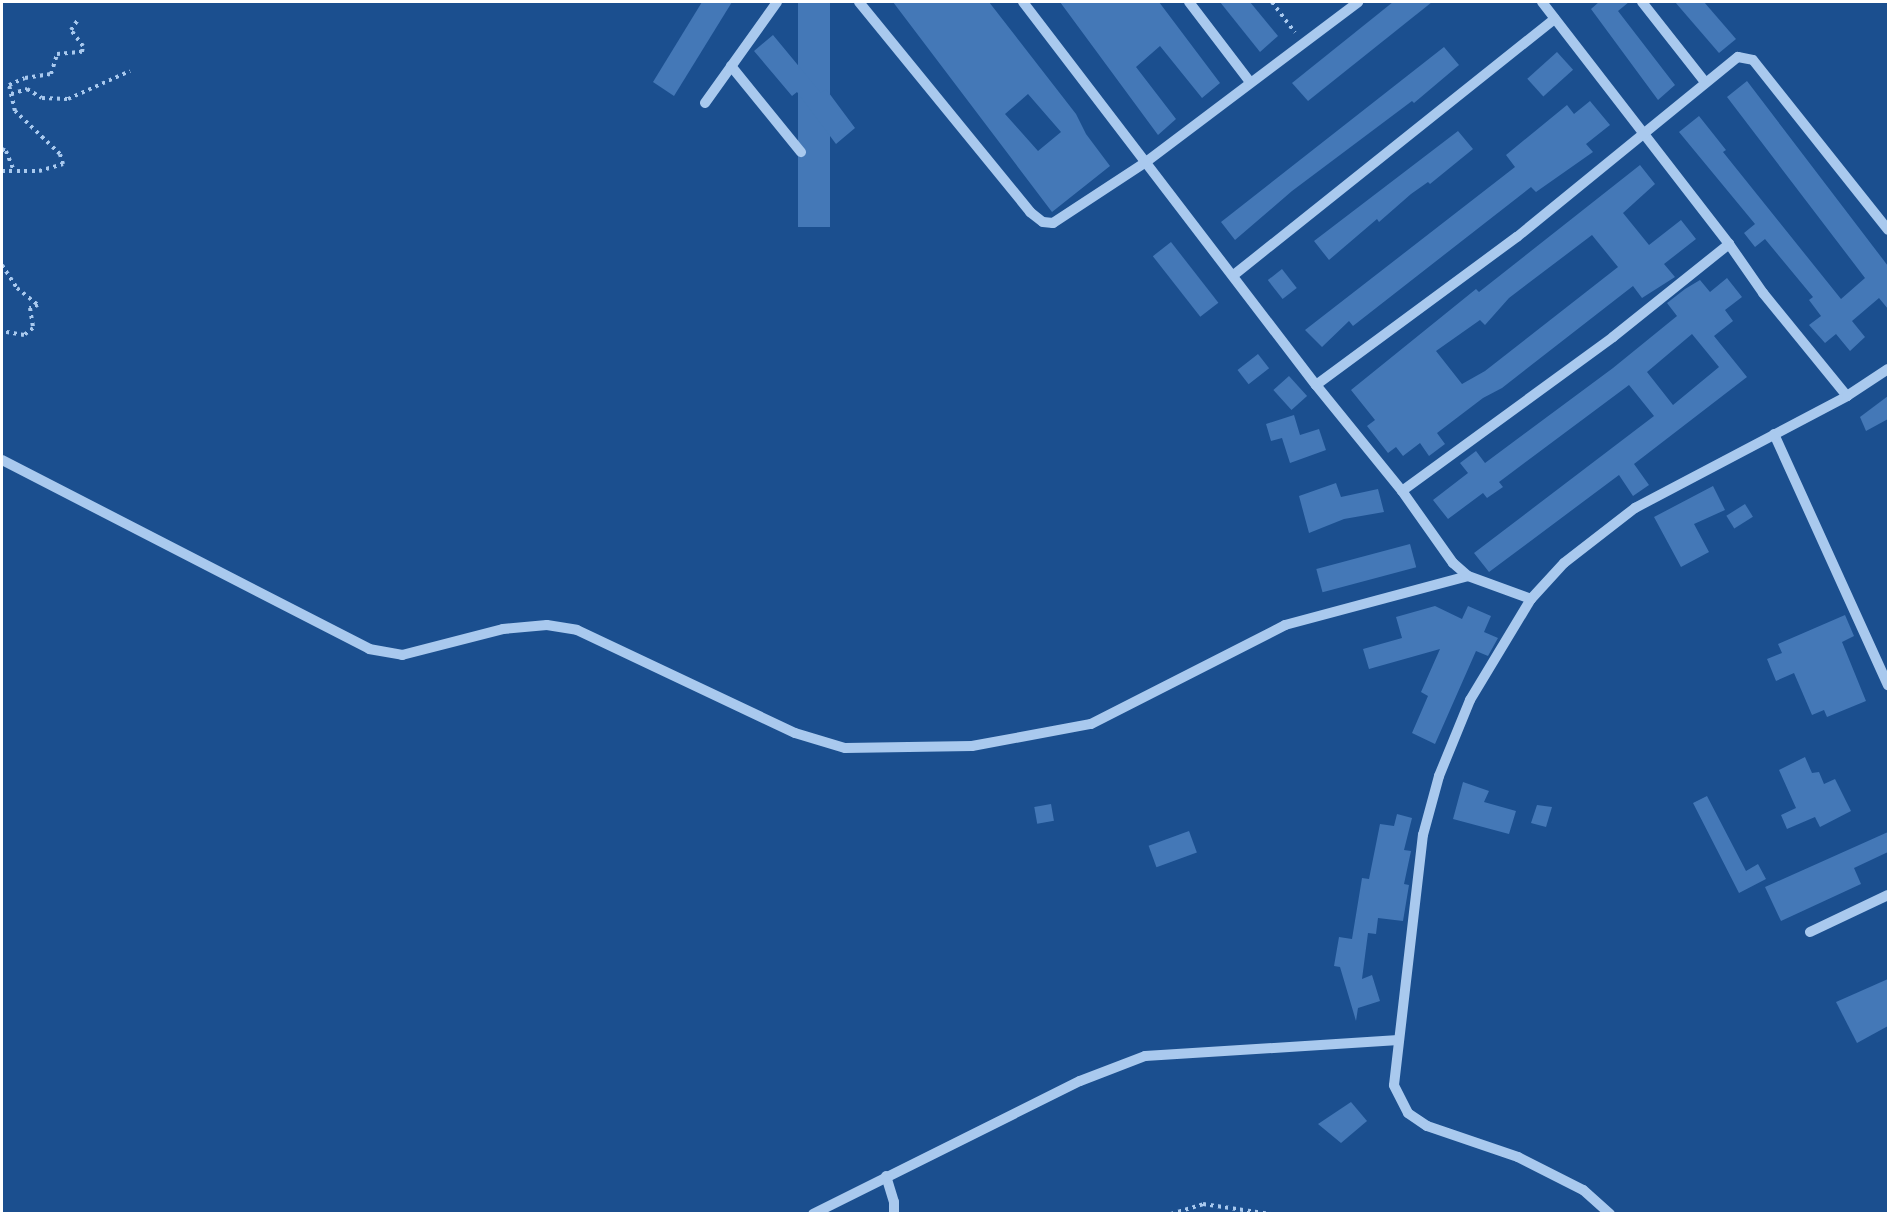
<!DOCTYPE html>
<html>
<head>
<meta charset="utf-8">
<style>
	body { margin:0 }
	#map { position:relative; width:1890px; height:1215px; overflow:hidden; background:#1b4f8f; font-family:"PT Sans",sans-serif }
	div>[style] { position:absolute }
	.building>* { inset:0; background:#4478b7; transform-origin:0 0 }
	.path>* { height:4px; margin-top:-2px; transform-origin:0; background:repeating-linear-gradient(90deg,#a9c9ee 0 3px,transparent 0 7.5px) }
	.minor>* { height:10px; margin:-5px; padding:0 5px; transform-origin:5px; border-radius:5px; background:#a9c9ee }
	span { translate:-50% -50%; white-space:nowrap; text-align:center; line-height:1.15; -webkit-text-stroke:6px #1b4f8f; paint-order:stroke }
	.frame { position:absolute; inset:0; border:3px solid #fff; pointer-events:none }
</style>
</head>
<body>
<div id="map">
	<div class="building">
		<div style="clip-path:polygon(702px 2px,732px 2px,674px 96px,653px 82px)"></div>
		<div style="left:798px;top:2px;width:32px;height:225px"></div>
		<div style="clip-path:polygon(evenodd,893px 2px,989px 2px,1076px 114px,1086px 134px,1110px 166px,1052px 212px,893px 2px,1028px 94px,1061px 132px,1038px 151px,1005px 114px,1028px 94px)"></div>
		<div style="clip-path:polygon(1060px 2px,1159px 2px,1220px 83px,1202px 98px,1160px 46px,1136px 67px,1176px 119px,1158px 135px)"></div>
		<div style="clip-path:polygon(1220px 2px,1250px 2px,1278px 36px,1260px 52px)"></div>
		<div style="clip-path:polygon(1393px 2px,1432px 2px,1308px 101px,1292px 83px)"></div>
		<div style="clip-path:polygon(1599px 2px,1629px 2px,1618px 11px,1675px 85px,1658px 100px,1591px 9px)"></div>
		<div style="clip-path:polygon(1675px 2px,1704px 2px,1736px 39px,1719px 53px)"></div>
		<div style="clip-path:polygon(773px 35px,821px 93px,826px 89px,855px 128px,836px 144px,797px 92px,792px 96px,754px 51px)"></div>
		<div style="clip-path:polygon(1444px 47px,1459px 65px,1414px 103px,1412px 101px,1292px 191px,1235px 240px,1221px 222px)"></div>
		<div style="left:1557px;top:52px;width:24px;height:40px;rotate:48deg"></div>
		<div style="clip-path:polygon(1747px 81px,1888px 266px,1888px 309px,1879px 298px,1852px 321px,1865px 337px,1850px 351px,1836px 334px,1825px 343px,1809px 325px,1821px 316px,1809px 300px,1813px 297px,1765px 239px,1755px 247px,1744px 233px,1755px 224px,1679px 132px,1699px 116px,1726px 150px,1723px 152px,1841px 299px,1865px 278px,1727px 97px)"></div>
		<div style="clip-path:polygon(1590px 101px,1610px 125px,1586px 144px,1593px 152px,1536px 192px,1531px 187px,1353px 326px,1349px 321px,1322px 347px,1305px 330px,1515px 167px,1506px 155px,1567px 105px,1574px 114px)"></div>
		<div style="clip-path:polygon(1458px 131px,1473px 149px,1430px 184px,1428px 182px,1411px 194px,1379px 222px,1377px 219px,1329px 260px,1314px 241px)"></div>
		<div style="clip-path:polygon(evenodd,1640px 165px,1655px 184px,1623px 213px,1649px 245px,1681px 220px,1696px 239px,1664px 264px,1675px 277px,1642px 298px,1633px 286px,1502px 388px,1483px 398px,1437px 433px,1445px 444px,1429px 456px,1420px 443px,1403px 456px,1396px 447px,1388px 453px,1367px 426px,1375px 420px,1351px 390px,1476px 289px,1479px 292px,1640px 165px,1592px 235px,1618px 267px,1485px 371px,1462px 384px,1436px 351px,1480px 320px,1485px 325px,1509px 298px,1592px 235px)"></div>
		<div style="left:1171px;top:242px;width:77px;height:23px;rotate:52deg"></div>
		<div style="left:1282px;top:269px;width:24px;height:18px;rotate:52deg"></div>
		<div style="clip-path:polygon(evenodd,1727px 278px,1742px 297px,1725px 310px,1733px 321px,1714px 336px,1747px 377px,1634px 464px,1649px 485px,1633px 496px,1619px 475px,1489px 572px,1474px 553px,1654px 416px,1629px 385px,1499px 482px,1503px 487px,1487px 498px,1483px 493px,1448px 519px,1433px 500px,1468px 473px,1460px 463px,1476px 451px,1485px 463px,1613px 368px,1677px 316px,1667px 303px,1685px 289px,1700px 280px,1710px 292px,1727px 278px,1692px 334px,1719px 367px,1673px 405px,1647px 372px,1692px 334px)"></div>
		<div style="left:1258px;top:354px;width:18px;height:26px;rotate:52deg"></div>
		<div style="left:1289px;top:376px;width:27px;height:21px;rotate:48deg"></div>
		<div style="clip-path:polygon(1888px 396px,1888px 419px,1866px 431px,1860px 417px)"></div>
		<div style="clip-path:polygon(1294px 415px,1300px 435px,1319px 429px,1326px 450px,1290px 463px,1282px 438px,1271px 441px,1266px 424px)"></div>
		<div style="clip-path:polygon(1336px 483px,1341px 497px,1378px 489px,1384px 512px,1344px 519px,1309px 533px,1299px 496px)"></div>
		<div style="clip-path:polygon(1713px 486px,1725px 510px,1694px 524px,1709px 552px,1681px 567px,1654px 517px)"></div>
		<div style="left:1745px;top:504px;width:15px;height:22px;rotate:58deg"></div>
		<div style="left:1410px;top:544px;width:24px;height:97px;rotate:75deg"></div>
		<div style="clip-path:polygon(1435px 606px,1462px 619px,1468px 606px,1491px 616px,1484px 632px,1498px 638px,1488px 656px,1476px 651px,1435px 744px,1412px 733px,1428px 696px,1421px 692px,1440px 649px,1369px 669px,1363px 649px,1402px 638px,1396px 617px)"></div>
		<div style="clip-path:polygon(1845px 615px,1854px 636px,1842px 642px,1866px 701px,1827px 717px,1824px 710px,1812px 715px,1794px 673px,1776px 681px,1767px 659px,1782px 653px,1778px 644px)"></div>
		<div style="clip-path:polygon(1805px 757px,1812px 773px,1819px 772px,1824px 784px,1835px 779px,1851px 811px,1820px 827px,1815px 817px,1787px 829px,1781px 815px,1796px 808px,1779px 770px)"></div>
		<div style="clip-path:polygon(1463px 782px,1489px 791px,1484px 802px,1516px 811px,1509px 834px,1453px 819px)"></div>
		<div style="clip-path:polygon(1707px 796px,1746px 871px,1758px 864px,1766px 879px,1739px 893px,1693px 803px)"></div>
		<div style="left:1051px;top:804px;width:17px;height:17px;rotate:80deg"></div>
		<div style="clip-path:polygon(1537px 805px,1552px 807px,1546px 827px,1531px 823px)"></div>
		<div style="clip-path:polygon(1397px 814px,1412px 818px,1404px 850px,1411px 851px,1404px 884px,1409px 885px,1403px 921px,1378px 918px,1376px 934px,1368px 933px,1362px 979px,1372px 975px,1380px 1001px,1358px 1008px,1356px 1021px,1340px 967px,1334px 966px,1339px 937px,1352px 939px,1362px 878px,1369px 879px,1380px 824px,1394px 826px)"></div>
		<div style="left:1189px;top:831px;width:23px;height:43px;rotate:70deg"></div>
		<div style="clip-path:polygon(1888px 832px,1888px 852px,1854px 868px,1861px 884px,1781px 921px,1765px 887px)"></div>
		<div style="clip-path:polygon(1888px 979px,1888px 1026px,1857px 1043px,1836px 1002px)"></div>
		<div style="clip-path:polygon(1351px 1102px,1367px 1121px,1341px 1143px,1318px 1124px)"></div>
	</div>
	<div class="path">
		<div style="left:1272px;top:2px;width:38px;rotate:53deg"></div>
		<div style="left:11px;top:94px;width:17px;rotate:-17deg"></div>
		<div style="left:27px;top:89px;width:17px;rotate:31deg"></div>
		<div style="left:42px;top:98px;width:26px;rotate:2deg"></div>
		<div style="left:68px;top:99px;width:68px;rotate:-24.3deg"></div>
		<div style="left:2px;top:149px;width:4px;rotate:27deg"></div>
		<div style="left:6px;top:151px;width:22px;rotate:68deg"></div>
		<div style="left:2px;top:171px;width:37px"></div>
		<div style="left:39px;top:171px;width:25px;rotate:-16deg"></div>
		<div style="left:63px;top:164px;width:10px;rotate:-107deg"></div>
		<div style="left:60px;top:154px;width:62px;rotate:-136.3deg"></div>
		<div style="left:15px;top:111px;width:27px;rotate:-103deg"></div>
		<div style="left:9px;top:85px;width:17px;rotate:-24deg"></div>
		<div style="left:25px;top:78px;width:26px;rotate:-9deg"></div>
		<div style="left:51px;top:74px;width:21px;rotate:-73deg"></div>
		<div style="left:57px;top:54px;width:25px;rotate:-5deg"></div>
		<div style="left:82px;top:52px;width:6px;rotate:-81deg"></div>
		<div style="left:83px;top:46px;width:20px;rotate:-127deg"></div>
		<div style="left:71px;top:30px;width:11px;rotate:-56deg"></div>
		<div style="left:2px;top:265px;width:27px;rotate:57deg"></div>
		<div style="left:17px;top:288px;width:27px;rotate:39deg"></div>
		<div style="left:38px;top:305px;width:9px;rotate:159deg"></div>
		<div style="left:30px;top:308px;width:20px;rotate:81deg"></div>
		<div style="left:33px;top:328px;width:11px;rotate:142deg"></div>
		<div style="left:24px;top:335px;width:22px;rotate:-170deg"></div>
		<div style="left:1171px;top:1214px;width:34px;rotate:-17deg"></div>
		<div style="left:1203px;top:1204px;width:68px;rotate:8.5deg"></div>
	</div>
	<div class="minor">
		<div style="left:859px;top:2px;width:271px;rotate:50.8deg"></div>
		<div style="left:1030px;top:212px;width:16px;rotate:38deg"></div>
		<div style="left:1043px;top:222px;width:10px;rotate:6deg"></div>
		<div style="left:1053px;top:223px;width:111px;rotate:-33.3deg"></div>
		<div style="left:1146px;top:162px;width:266px;rotate:-37deg"></div>
		<div style="left:1023px;top:2px;width:482px;rotate:52.6deg"></div>
		<div style="left:1316px;top:385px;width:136px;rotate:50.9deg"></div>
		<div style="left:1189px;top:2px;width:101px;rotate:52.7deg"></div>
		<div style="left:1542px;top:2px;width:306px;rotate:52.3deg"></div>
		<div style="left:1642px;top:2px;width:102px;rotate:51.8deg"></div>
		<div style="left:731px;top:66px;width:111px;rotate:50.9deg"></div>
		<div style="left:705px;top:103px;width:124px;rotate:-54.5deg"></div>
		<div style="left:1235px;top:274px;width:409px;rotate:-38.6deg"></div>
		<div style="left:1316px;top:385px;width:250px;rotate:-36.4deg"></div>
		<div style="left:1517px;top:237px;width:285px;rotate:-39.2deg"></div>
		<div style="left:1738px;top:57px;width:15px;rotate:11deg"></div>
		<div style="left:1753px;top:60px;width:217px;rotate:51.5deg"></div>
		<div style="left:1774px;top:434px;width:276px;rotate:65.6deg"></div>
		<div style="left:2px;top:460px;width:413px;rotate:27.2deg"></div>
		<div style="left:369px;top:649px;width:34px;rotate:10deg"></div>
		<div style="left:402px;top:655px;width:104px;rotate:-14.4deg"></div>
		<div style="left:503px;top:629px;width:44px;rotate:-5.2deg"></div>
		<div style="left:547px;top:625px;width:30px;rotate:9deg"></div>
		<div style="left:577px;top:630px;width:241px;rotate:25.3deg"></div>
		<div style="left:795px;top:733px;width:52px;rotate:16.7deg"></div>
		<div style="left:845px;top:748px;width:127px;rotate:-0.9deg"></div>
		<div style="left:972px;top:746px;width:121px;rotate:-10.5deg"></div>
		<div style="left:1091px;top:724px;width:218px;rotate:-27deg"></div>
		<div style="left:1285px;top:625px;width:189px;rotate:-15deg"></div>
		<div style="left:1531px;top:599px;width:67px;rotate:-159.9deg"></div>
		<div style="left:1468px;top:576px;width:20px;rotate:-139deg"></div>
		<div style="left:1453px;top:563px;width:88px;rotate:-125.3deg"></div>
		<div style="left:1402px;top:491px;width:261px;rotate:-36.1deg"></div>
		<div style="left:1613px;top:337px;width:149px;rotate:-38.7deg"></div>
		<div style="left:1729px;top:244px;width:60px;rotate:55.2deg"></div>
		<div style="left:1763px;top:293px;width:133px;rotate:50.8deg"></div>
		<div style="left:1810px;top:932px;width:86px;rotate:-25.4deg"></div>
		<div style="left:886px;top:1176px;width:27px;rotate:73deg"></div>
		<div style="left:894px;top:1202px;width:12px;rotate:90deg"></div>
		<div style="left:813px;top:1214px;width:298px;rotate:-26.5deg"></div>
		<div style="left:1080px;top:1081px;width:70px;rotate:-21deg"></div>
		<div style="left:1145px;top:1056px;width:254px;rotate:-3.6deg"></div>
		<div style="left:1610px;top:1214px;width:36px;rotate:-138deg"></div>
		<div style="left:1583px;top:1190px;width:73px;rotate:-153.1deg"></div>
		<div style="left:1518px;top:1157px;width:96px;rotate:-161.2deg"></div>
		<div style="left:1427px;top:1126px;width:23px;rotate:-146deg"></div>
		<div style="left:1408px;top:1113px;width:31px;rotate:-117deg"></div>
		<div style="left:1394px;top:1085px;width:252px;rotate:-83.4deg"></div>
		<div style="left:1423px;top:835px;width:61px;rotate:-74.8deg"></div>
		<div style="left:1439px;top:776px;width:82px;rotate:-67.8deg"></div>
		<div style="left:1470px;top:700px;width:118px;rotate:-58.9deg"></div>
		<div style="left:1531px;top:599px;width:49px;rotate:-47.5deg"></div>
		<div style="left:1564px;top:563px;width:90px;rotate:-37.8deg"></div>
		<div style="left:1635px;top:508px;width:240px;rotate:-27.8deg"></div>
		<div style="left:1847px;top:396px;width:49px;rotate:-33.4deg"></div>
	</div>
	<div class="frame"></div>
</div>
</body>
</html>
